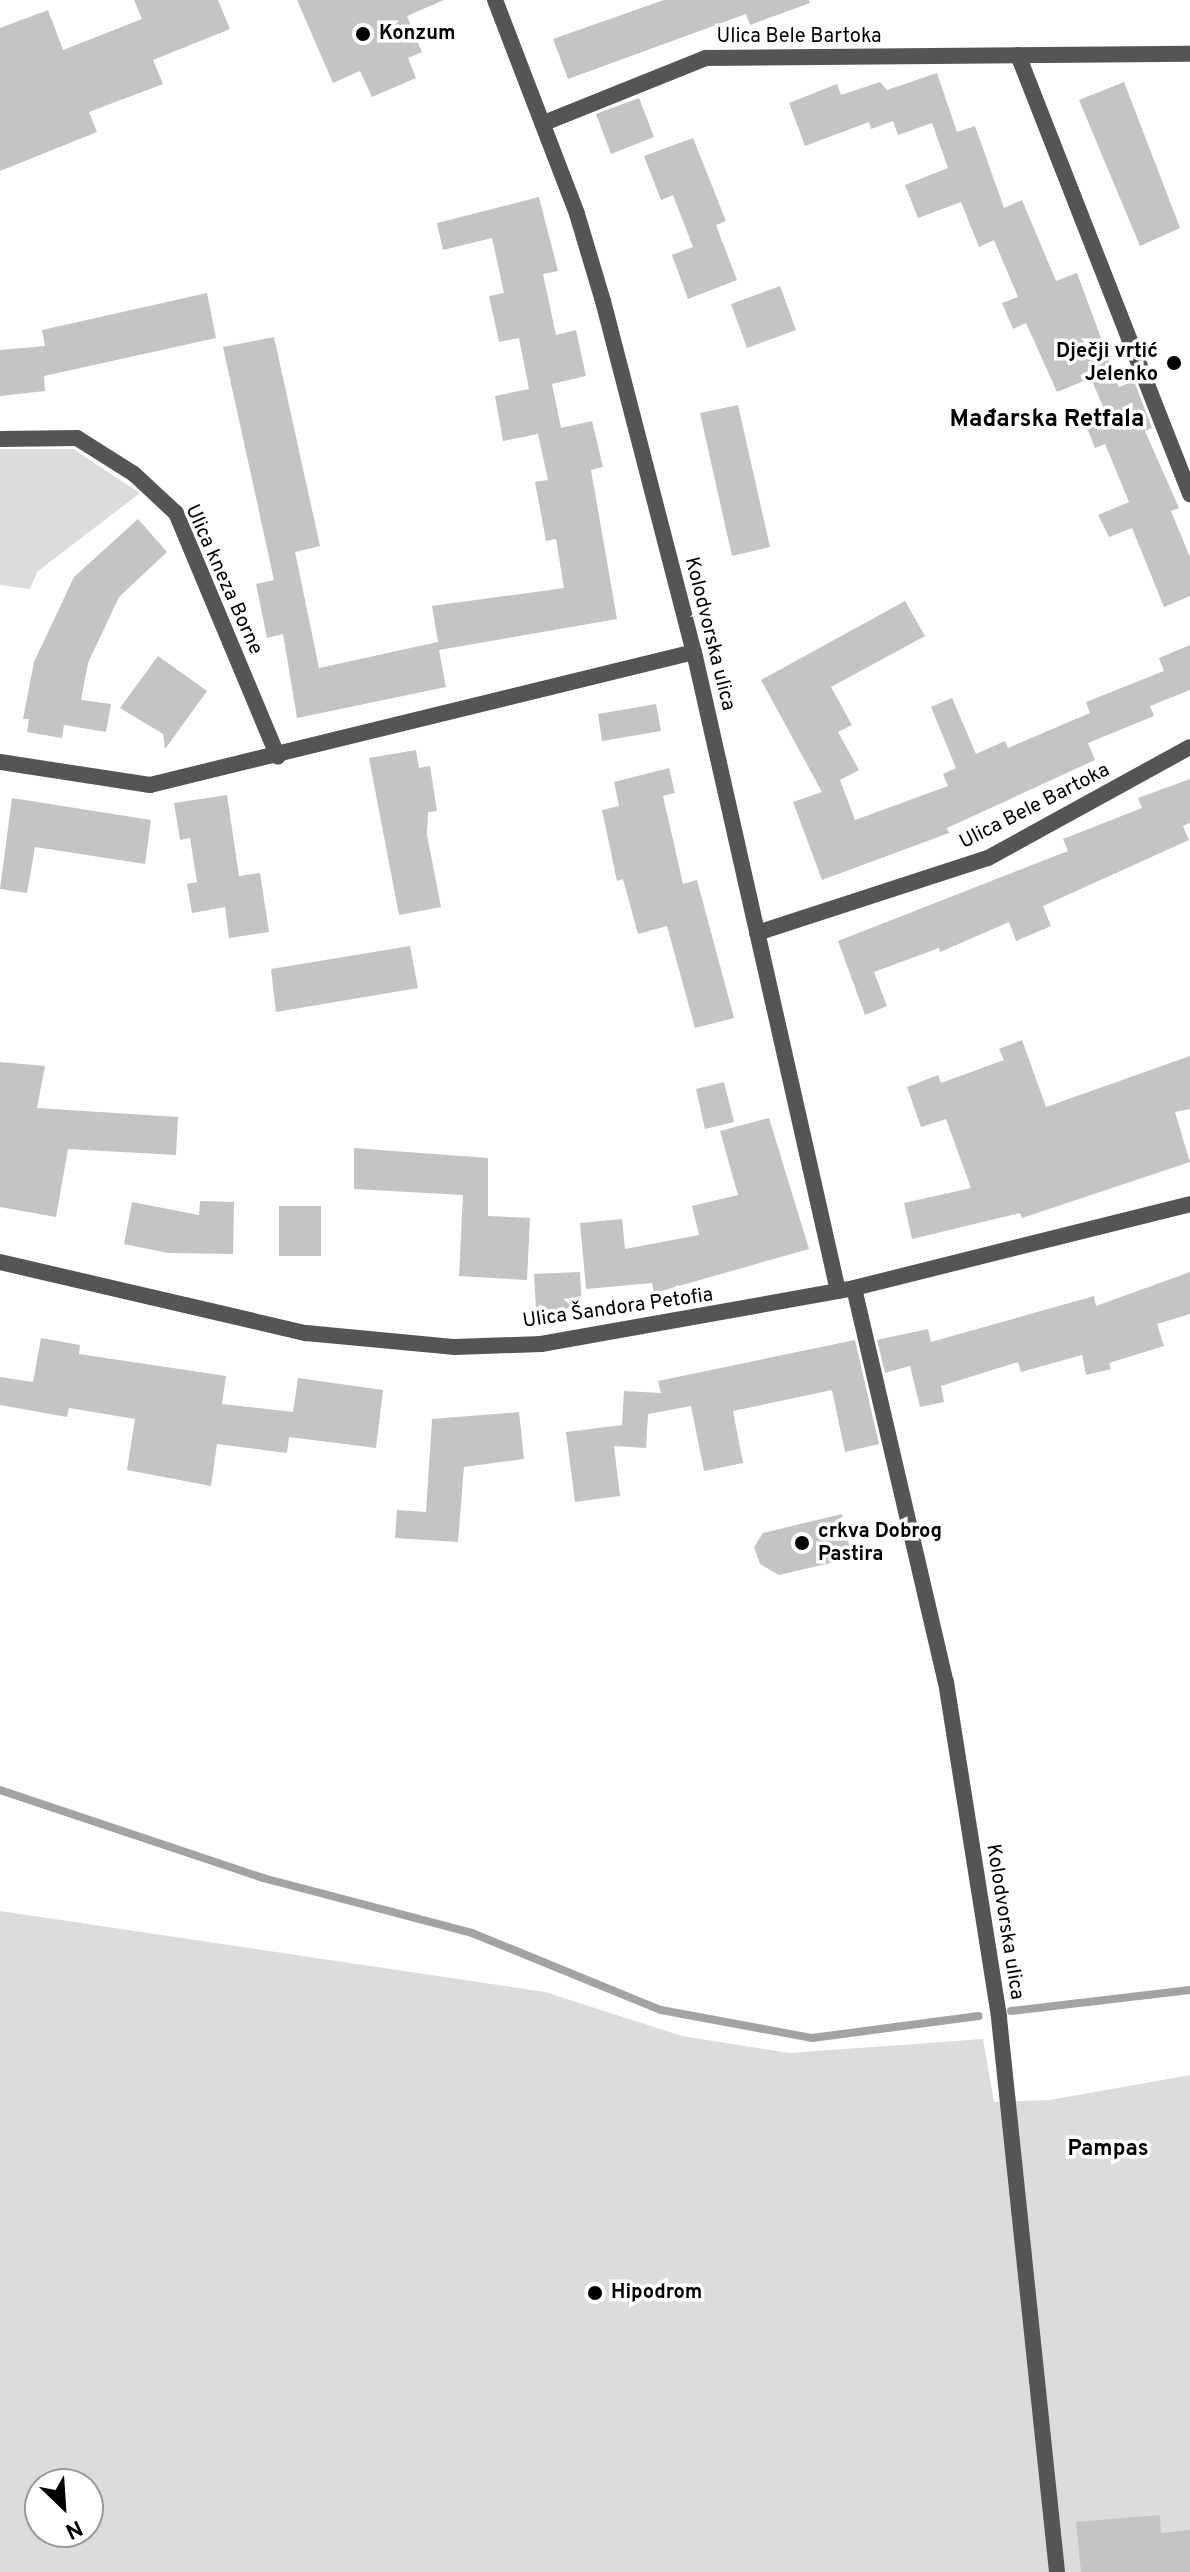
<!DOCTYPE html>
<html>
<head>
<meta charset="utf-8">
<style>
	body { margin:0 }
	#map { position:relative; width:1190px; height:2572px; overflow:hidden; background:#fff; font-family:Overpass,sans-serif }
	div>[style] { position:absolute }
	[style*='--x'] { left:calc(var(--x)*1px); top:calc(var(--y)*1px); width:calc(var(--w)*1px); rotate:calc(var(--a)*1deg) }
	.green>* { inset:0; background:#dcdcdc }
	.stream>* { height:8px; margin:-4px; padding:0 4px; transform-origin:4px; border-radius:4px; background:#a3a3a3 }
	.building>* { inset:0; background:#c4c4c4 }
	.minor>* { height:16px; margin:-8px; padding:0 8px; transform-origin:8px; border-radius:8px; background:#555 }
	.dots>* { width:22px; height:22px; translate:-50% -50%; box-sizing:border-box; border:4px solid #fff; border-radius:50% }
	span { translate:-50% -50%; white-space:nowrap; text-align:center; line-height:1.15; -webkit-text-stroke:7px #fff; paint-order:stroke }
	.poi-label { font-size:20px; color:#000; font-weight:700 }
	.left { translate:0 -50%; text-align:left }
	.right { translate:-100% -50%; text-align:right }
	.street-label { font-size:20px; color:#000 }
	.neighbourhood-label { font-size:22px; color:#000; font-weight:700 }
	.quarter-label { font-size:24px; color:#000; font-weight:700 }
	.north { position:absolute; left:24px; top:2468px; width:80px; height:80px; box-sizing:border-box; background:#fff; border:2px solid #999; border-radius:50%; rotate:155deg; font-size:22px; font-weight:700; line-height:32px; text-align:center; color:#000 }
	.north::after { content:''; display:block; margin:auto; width:28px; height:36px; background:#000; clip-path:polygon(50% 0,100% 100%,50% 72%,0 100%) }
</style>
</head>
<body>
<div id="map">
	<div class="green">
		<div style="clip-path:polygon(0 449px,73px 449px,140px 493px,37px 572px,30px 589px,0 585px)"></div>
		<div style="clip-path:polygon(evenodd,0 1911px,545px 1992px,682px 2036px,789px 2053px,983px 2039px,994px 2102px,1050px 2100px,1190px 2075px,1190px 2572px,0 2572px,0 1911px,40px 2484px,88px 2484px,88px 2532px,40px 2532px,40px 2484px)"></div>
	</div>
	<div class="stream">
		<div style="--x:0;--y:1790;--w:277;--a:18.5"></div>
		<div style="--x:263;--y:1878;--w:216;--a:14.7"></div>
		<div style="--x:472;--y:1933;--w:204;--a:22.2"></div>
		<div style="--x:661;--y:2010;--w:154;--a:10.5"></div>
		<div style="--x:812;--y:2038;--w:168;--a:-7.5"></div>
		<div style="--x:1011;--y:2011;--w:180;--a:-6.7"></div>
	</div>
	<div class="building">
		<div style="clip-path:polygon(134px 0,218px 0,230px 29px,153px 60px,163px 84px,89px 112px,97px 132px,0 171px,0 28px,48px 10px,63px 50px,142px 19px)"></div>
		<div style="clip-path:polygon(297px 0,444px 0,407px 16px,422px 52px,408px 58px,416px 78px,372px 97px,360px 71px,333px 83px)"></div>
		<div style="clip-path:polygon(664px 0,809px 0,810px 3px,750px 25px,746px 14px,568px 79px,553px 39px)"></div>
		<div style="clip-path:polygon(937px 73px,957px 132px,975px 126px,1004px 208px,1022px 200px,1056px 281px,1077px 273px,1119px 387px,1134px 381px,1152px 428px,1145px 431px,1179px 508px,1171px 511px,1190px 557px,1190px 596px,1164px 607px,1132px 528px,1109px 537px,1098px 515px,1129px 502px,1105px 444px,1095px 448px,1087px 428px,1108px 419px,1091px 378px,1057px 392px,1026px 323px,1013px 329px,1002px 303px,1018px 297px,994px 240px,979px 247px,961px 202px,918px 218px,905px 185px,948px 168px,932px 123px,898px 135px,893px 121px,871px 129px,869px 122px,805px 146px,789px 103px,837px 84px,841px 95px,880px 82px,887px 90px)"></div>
		<div style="clip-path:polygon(1124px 82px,1180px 228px,1140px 246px,1079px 100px)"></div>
		<div style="clip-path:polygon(639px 98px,654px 137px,611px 154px,596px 114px)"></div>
		<div style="clip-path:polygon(693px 138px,726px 221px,716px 225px,737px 280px,688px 299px,672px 255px,693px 247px,673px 195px,661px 200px,644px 156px)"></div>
		<div style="clip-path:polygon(539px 197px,558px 271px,543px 274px,556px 335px,576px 330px,586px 376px,552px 384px,561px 428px,592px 421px,603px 467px,591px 470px,617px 619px,439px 650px,446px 687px,297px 718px,283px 634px,267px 638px,256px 584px,274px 580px,223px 347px,274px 337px,320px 546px,295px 552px,319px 668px,438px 642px,432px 606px,564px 588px,556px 539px,546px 541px,535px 482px,548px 480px,538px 434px,503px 441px,495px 396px,529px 389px,519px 338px,499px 342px,489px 296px,504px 293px,492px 238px,443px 250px,437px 223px)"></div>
		<div style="clip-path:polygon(780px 286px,796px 330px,747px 348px,731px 304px)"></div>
		<div style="clip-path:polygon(207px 293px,216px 338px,44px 376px,45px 391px,0 396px,0 350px,45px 346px,42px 330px)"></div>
		<div style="clip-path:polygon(738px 405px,770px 547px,732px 556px,700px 413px)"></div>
		<div style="clip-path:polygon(138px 519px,167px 552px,119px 597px,88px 663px,81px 700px,111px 704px,106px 732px,64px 725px,62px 738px,27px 732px,29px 719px,23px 719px,34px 662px,74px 577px)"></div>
		<div style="clip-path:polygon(905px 601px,925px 636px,831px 687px,852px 725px,838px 732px,859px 770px,840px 780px,855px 820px,948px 786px,943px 774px,956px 768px,931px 707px,952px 698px,976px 754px,1005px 741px,1008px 748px,1090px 713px,1086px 702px,1164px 671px,1159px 658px,1190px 645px,1190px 690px,1150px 706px,1154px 716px,1088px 743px,1095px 760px,947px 828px,949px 833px,822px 880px,793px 802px,822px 792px,761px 680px)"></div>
		<div style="clip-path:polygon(158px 656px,207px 691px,165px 749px,163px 734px,120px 708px)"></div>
		<div style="clip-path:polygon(656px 704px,661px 731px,602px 741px,598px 714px)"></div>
		<div style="clip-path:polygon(416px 750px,419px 768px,430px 766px,437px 811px,428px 812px,427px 835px,441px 907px,399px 915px,369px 758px)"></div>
		<div style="clip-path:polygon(669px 768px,675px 793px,663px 796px,683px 884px,697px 880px,734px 1018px,695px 1028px,667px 926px,638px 934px,623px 879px,617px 881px,602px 810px,619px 806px,614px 782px)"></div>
		<div style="clip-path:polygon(1190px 779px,1190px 823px,1183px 826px,1189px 840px,1043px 906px,1051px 926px,1016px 941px,1009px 922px,940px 952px,939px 948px,874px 972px,887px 1006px,865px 1015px,838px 941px,1068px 851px,1063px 839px,1142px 808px,1138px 798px)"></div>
		<div style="clip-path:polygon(227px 795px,239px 876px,260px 873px,269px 932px,229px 938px,225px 907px,192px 913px,187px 884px,197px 882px,190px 838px,180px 840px,174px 803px)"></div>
		<div style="clip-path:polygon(12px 798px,151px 820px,145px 864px,35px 847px,27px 893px,0 889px)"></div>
		<div style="clip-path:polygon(410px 946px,418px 988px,276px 1012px,271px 969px)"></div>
		<div style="clip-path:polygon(1022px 1040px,1046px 1107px,1190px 1056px,1190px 1109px,1175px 1112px,1190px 1162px,1022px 1218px,1020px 1213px,912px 1239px,904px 1203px,971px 1188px,946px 1119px,921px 1127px,907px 1087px,938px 1075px,941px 1083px,1004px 1060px,999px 1049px)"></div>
		<div style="clip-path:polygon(0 1062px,45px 1066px,37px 1108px,178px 1117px,176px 1155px,68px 1149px,56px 1217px,0 1207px)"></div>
		<div style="clip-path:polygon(724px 1082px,734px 1122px,705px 1129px,696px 1089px)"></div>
		<div style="clip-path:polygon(769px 1118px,809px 1249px,654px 1293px,652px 1283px,586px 1289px,580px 1223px,622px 1219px,625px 1249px,699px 1235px,692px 1206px,738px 1195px,720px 1131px)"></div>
		<div style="clip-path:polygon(354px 1148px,488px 1158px,488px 1216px,530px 1218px,527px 1280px,459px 1276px,463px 1195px,354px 1189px)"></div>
		<div style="clip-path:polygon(200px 1201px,234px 1202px,233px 1254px,168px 1253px,124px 1244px,132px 1202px,199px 1215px)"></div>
		<div style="clip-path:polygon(279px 1206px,321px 1206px,321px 1256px,279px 1256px)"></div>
		<div style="clip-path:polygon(580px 1272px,582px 1308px,536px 1310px,534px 1274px)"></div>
		<div style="clip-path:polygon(1190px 1272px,1190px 1314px,1157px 1324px,1164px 1346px,1109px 1363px,1111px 1369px,1086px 1375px,1082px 1355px,1021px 1372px,1018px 1362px,941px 1386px,944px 1402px,920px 1407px,910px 1366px,885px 1373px,877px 1340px,928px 1329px,931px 1342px,1094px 1296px,1096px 1306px)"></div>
		<div style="clip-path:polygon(41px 1338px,80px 1345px,79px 1354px,226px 1376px,222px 1404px,293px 1412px,298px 1378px,383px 1390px,376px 1448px,289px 1437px,287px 1453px,217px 1444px,211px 1486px,127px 1470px,135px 1419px,69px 1408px,67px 1417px,0 1405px,0 1377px,33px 1382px)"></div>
		<div style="clip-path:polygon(855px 1340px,879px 1444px,845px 1452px,832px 1390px,733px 1411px,743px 1463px,704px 1471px,691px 1406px,648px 1414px,646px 1448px,614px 1446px,620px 1496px,575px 1502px,566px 1432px,622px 1425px,624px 1391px,661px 1393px,658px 1381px)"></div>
		<div style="clip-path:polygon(519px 1412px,524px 1459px,464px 1467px,458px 1542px,395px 1538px,397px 1510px,426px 1512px,432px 1419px)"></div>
		<div style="clip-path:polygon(842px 1514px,852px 1558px,779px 1575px,760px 1564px,754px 1547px,763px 1533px)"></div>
		<div style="clip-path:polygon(1160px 2515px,1161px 2533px,1190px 2530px,1190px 2572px,1081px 2572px,1076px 2522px)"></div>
	</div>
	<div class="minor">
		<div style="--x:495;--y:0;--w:229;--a:69"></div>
		<div style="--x:577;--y:214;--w:91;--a:73.4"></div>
		<div style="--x:603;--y:301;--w:363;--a:75.5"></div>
		<div style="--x:694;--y:652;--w:655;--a:77.3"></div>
		<div style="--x:1018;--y:55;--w:472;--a:68.6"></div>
		<div style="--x:544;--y:123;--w:175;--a:-21.9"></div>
		<div style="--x:706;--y:58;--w:484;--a:-0.5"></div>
		<div style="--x:0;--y:439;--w:77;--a:-0.7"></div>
		<div style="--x:77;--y:438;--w:67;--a:32.3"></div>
		<div style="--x:134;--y:474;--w:57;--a:42.9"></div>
		<div style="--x:176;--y:513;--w:264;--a:67.3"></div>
		<div style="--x:0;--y:762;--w:152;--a:8.7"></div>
		<div style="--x:150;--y:785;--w:560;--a:-13.74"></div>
		<div style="--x:757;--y:933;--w:243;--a:-18"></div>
		<div style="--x:988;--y:858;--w:230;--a:-28.8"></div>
		<div style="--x:0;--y:1262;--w:314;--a:13.1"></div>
		<div style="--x:306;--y:1333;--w:150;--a:5.4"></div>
		<div style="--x:455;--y:1347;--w:86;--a:-2"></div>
		<div style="--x:541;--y:1344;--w:318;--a:-10.1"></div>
		<div style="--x:854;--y:1288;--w:346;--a:-14"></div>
		<div style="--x:854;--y:1288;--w:405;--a:76.9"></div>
		<div style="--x:946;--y:1682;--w:340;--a:81"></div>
		<div style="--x:999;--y:2018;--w:557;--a:84.02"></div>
	</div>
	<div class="dots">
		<div style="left:363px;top:34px;background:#000"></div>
		<div style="left:1174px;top:363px;background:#000"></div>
		<div style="left:802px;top:1543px;background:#000"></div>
		<div style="left:595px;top:2293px;background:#000"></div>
	</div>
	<div class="poi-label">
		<span class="left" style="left:379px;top:34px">Konzum</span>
		<span class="right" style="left:1158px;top:364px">Dječji vrtić<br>Jelenko</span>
		<span class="left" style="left:818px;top:1544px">crkva Dobrog<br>Pastira</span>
		<span class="left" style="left:611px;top:2293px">Hipodrom</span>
	</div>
	<div class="street-label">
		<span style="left:799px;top:37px">Ulica Bele Bartoka</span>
		<span style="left:223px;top:580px;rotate:66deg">Ulica kneza Borne</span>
		<span style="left:709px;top:634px;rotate:76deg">Kolodvorska ulica</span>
		<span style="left:1035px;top:807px;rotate:-27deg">Ulica Bele Bartoka</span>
		<span style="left:618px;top:1309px;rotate:-8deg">Ulica Šandora Petofia</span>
		<span style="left:1004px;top:1922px;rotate:81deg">Kolodvorska ulica</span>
	</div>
	<div class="neighbourhood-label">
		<span style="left:1108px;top:2150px">Pampas</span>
	</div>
	<div class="quarter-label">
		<span style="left:1047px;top:421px">Mađarska Retfala</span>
	</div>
	<div class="north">N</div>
</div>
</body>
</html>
